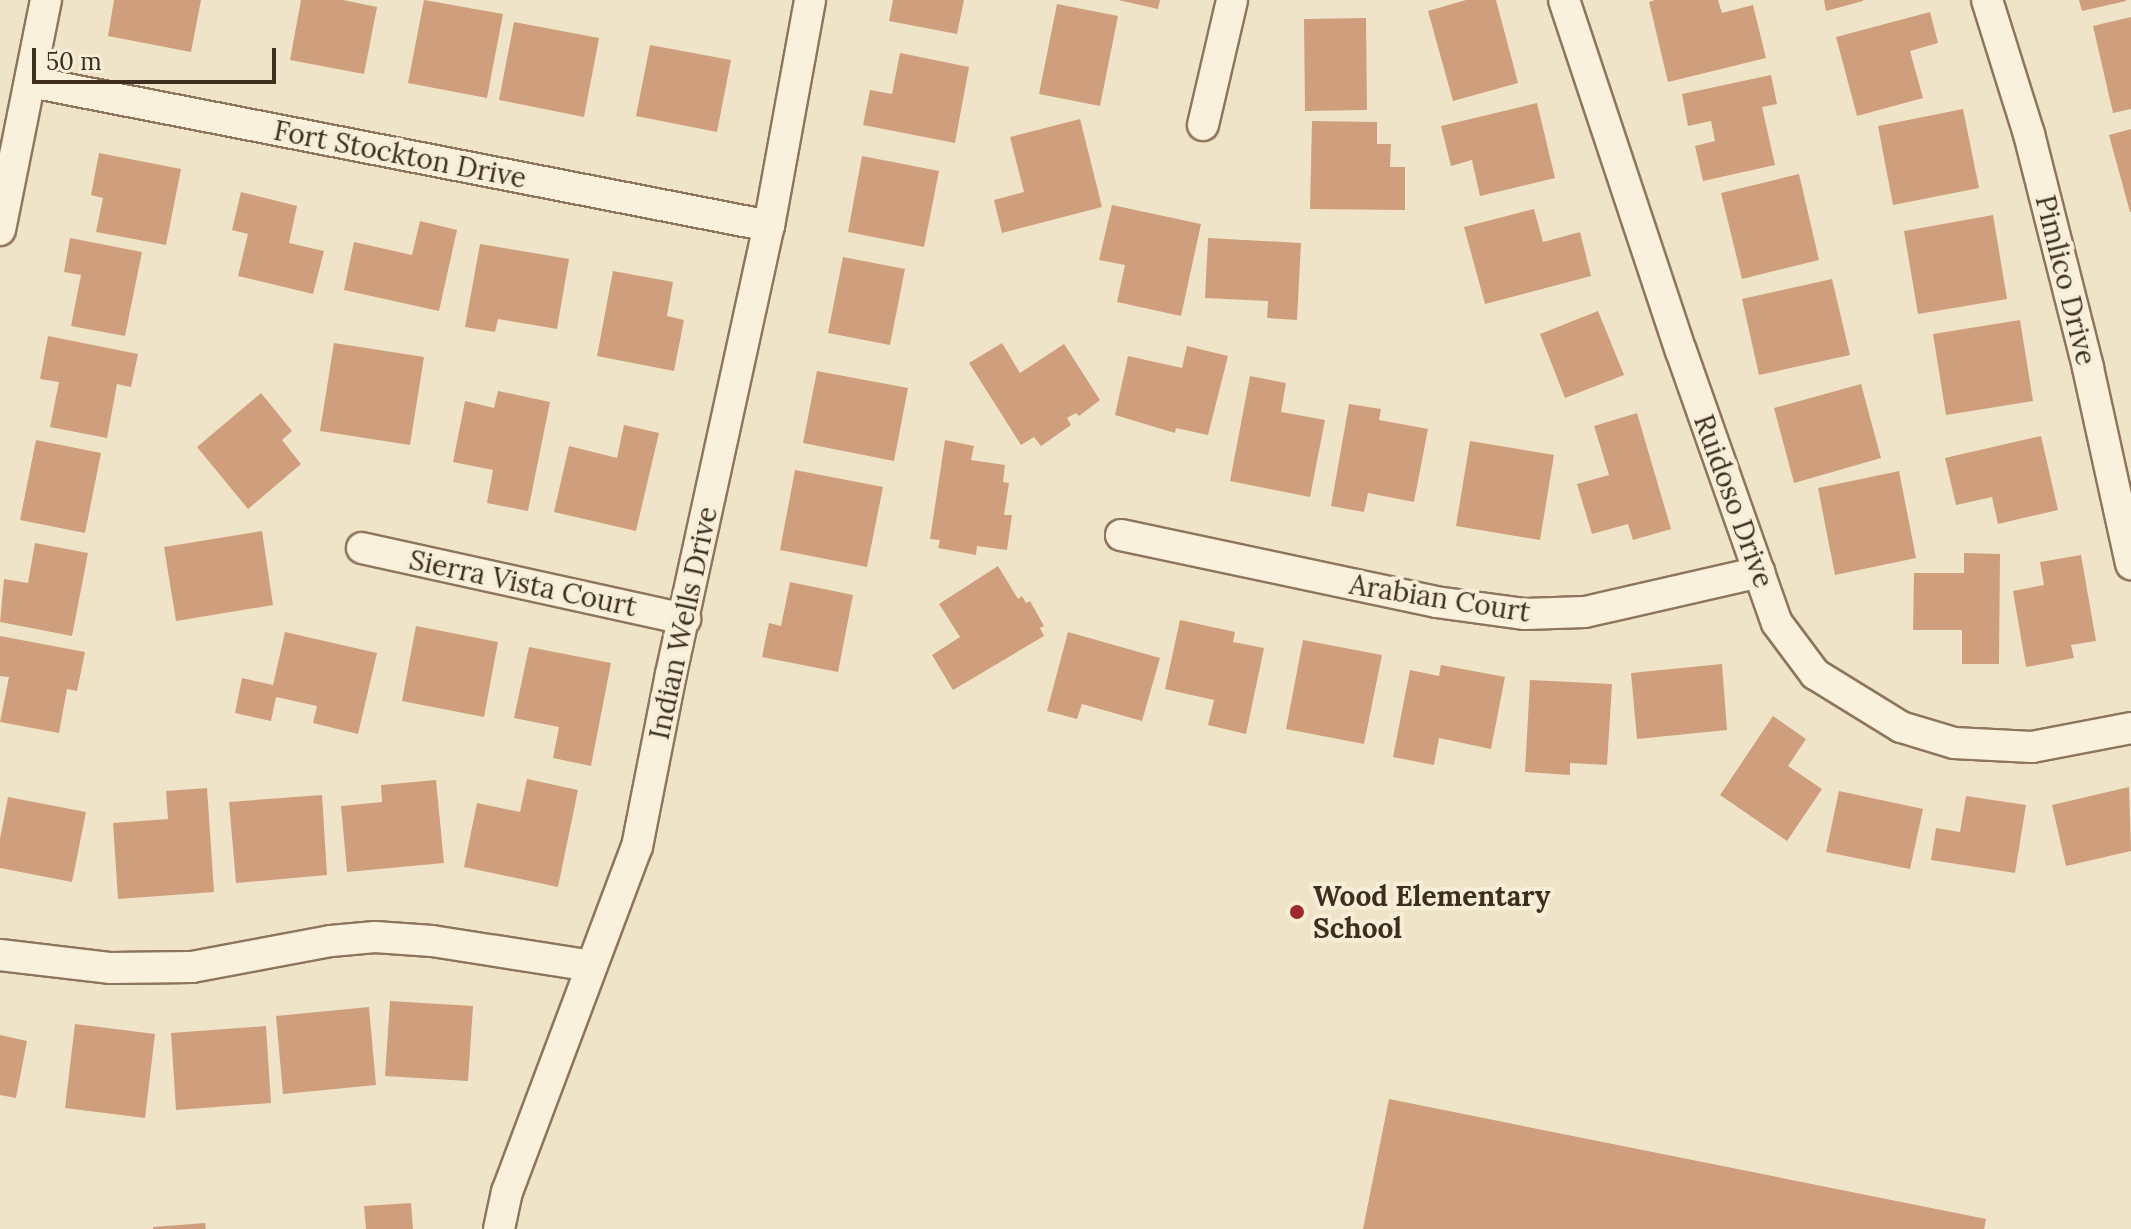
<!DOCTYPE html>
<html>
<head>
<meta charset="utf-8">
<style>
	body { margin:0 }
	#map { position:relative; width:2131px; height:1229px; overflow:hidden; background:#f0e4c8; font-family:Lora,serif }
	div>[style] { position:absolute }
	[style*='--x'] { left:calc(var(--x)*1px); top:calc(var(--y)*1px); width:calc(var(--w)*1px); rotate:calc(var(--a)*1deg) }
	.building>* { inset:0; background:#cf9f7d }
	.roads { filter:drop-shadow(2px 0 #8d765c) drop-shadow(-2px 0 #8d765c) drop-shadow(0 2px #8d765c) drop-shadow(0 -2px #8d765c) }
	.minor>* { height:30px; margin:-15px; padding:0 15px; transform-origin:15px; border-radius:15px; background:#faf1dc }
	.dots>* { width:22px; height:22px; translate:-50% -50%; box-sizing:border-box; border:4px solid #f7eed8; border-radius:50% }
	span { translate:-50% -50%; white-space:nowrap; text-align:center; line-height:1.15; -webkit-text-stroke:8px #f7eed8; paint-order:stroke }
	.street-label { font-size:28px; color:#3d2e20 }
	.poi-label { font-size:28px; color:#3d2e20; font-weight:700 }
	.left { translate:0 -50%; text-align:left }
	.scale { position:absolute; left:32px; top:48px; width:244px; height:36px; box-sizing:border-box; border:4px solid #3d2e20; border-top:0; padding-left:10px; font-size:24px; line-height:28px; white-space:nowrap; color:#3d2e20; -webkit-text-stroke:6px #f7eed8; paint-order:stroke }
</style>
</head>
<body>
<div id="map">
	<div class="building">
		<div style="clip-path:polygon(114px 0,201px 0,191px 52px,108px 36px)"></div>
		<div style="clip-path:polygon(301px 0,343px 0,377px 7px,364px 74px,290px 60px)"></div>
		<div style="clip-path:polygon(424px 0,503px 14px,487px 98px,408px 83px)"></div>
		<div style="clip-path:polygon(893px 0,964px 0,957px 34px,889px 21px)"></div>
		<div style="clip-path:polygon(1118px 0,1160px 0,1158px 9px)"></div>
		<div style="clip-path:polygon(1466px 0,1496px 0,1518px 83px,1453px 101px,1428px 11px)"></div>
		<div style="clip-path:polygon(1655px 0,1718px 0,1722px 13px,1753px 5px,1766px 58px,1668px 82px,1649px 2px)"></div>
		<div style="clip-path:polygon(1824px 0,1863px 0,1863px 1px,1826px 11px)"></div>
		<div style="clip-path:polygon(2079px 0,2126px 0,2126px 1px,2082px 11px)"></div>
		<div style="clip-path:polygon(1057px 4px,1118px 16px,1100px 106px,1039px 94px)"></div>
		<div style="clip-path:polygon(1930px 12px,1938px 43px,1910px 51px,1923px 98px,1857px 116px,1836px 37px)"></div>
		<div style="clip-path:polygon(2131px 17px,2131px 109px,2113px 113px,2093px 26px)"></div>
		<div style="clip-path:polygon(1366px 18px,1367px 110px,1305px 111px,1304px 19px)"></div>
		<div style="clip-path:polygon(514px 22px,599px 38px,584px 117px,499px 100px)"></div>
		<div style="clip-path:polygon(650px 45px,731px 60px,717px 132px,636px 116px)"></div>
		<div style="clip-path:polygon(900px 53px,969px 67px,955px 143px,863px 125px,870px 90px,892px 94px)"></div>
		<div style="clip-path:polygon(1771px 75px,1777px 104px,1762px 107px,1775px 165px,1703px 181px,1695px 146px,1715px 141px,1711px 121px,1688px 126px,1682px 94px)"></div>
		<div style="clip-path:polygon(1537px 103px,1555px 178px,1480px 196px,1472px 160px,1451px 166px,1441px 126px)"></div>
		<div style="clip-path:polygon(1963px 109px,1979px 188px,1893px 205px,1878px 126px)"></div>
		<div style="clip-path:polygon(1080px 119px,1102px 207px,1002px 233px,994px 200px,1024px 192px,1010px 137px)"></div>
		<div style="clip-path:polygon(1312px 121px,1377px 122px,1377px 144px,1391px 144px,1390px 167px,1405px 167px,1405px 210px,1310px 209px)"></div>
		<div style="clip-path:polygon(2131px 129px,2131px 212px,2130px 212px,2109px 135px)"></div>
		<div style="clip-path:polygon(99px 153px,181px 169px,166px 245px,96px 232px,103px 198px,91px 195px)"></div>
		<div style="clip-path:polygon(862px 156px,939px 171px,924px 247px,848px 232px)"></div>
		<div style="clip-path:polygon(1799px 174px,1819px 260px,1742px 279px,1721px 193px)"></div>
		<div style="clip-path:polygon(241px 192px,297px 206px,289px 243px,324px 251px,313px 294px,238px 276px,248px 234px,232px 230px)"></div>
		<div style="clip-path:polygon(1112px 205px,1201px 224px,1181px 316px,1117px 302px,1125px 265px,1099px 260px)"></div>
		<div style="clip-path:polygon(1534px 209px,1543px 242px,1580px 232px,1591px 276px,1485px 304px,1464px 227px)"></div>
		<div style="clip-path:polygon(1993px 215px,2007px 299px,1918px 314px,1904px 231px)"></div>
		<div style="clip-path:polygon(420px 221px,457px 230px,439px 311px,344px 290px,354px 242px,412px 255px)"></div>
		<div style="clip-path:polygon(70px 238px,142px 252px,125px 336px,71px 326px,81px 275px,64px 272px)"></div>
		<div style="clip-path:polygon(1208px 238px,1301px 243px,1297px 320px,1267px 318px,1268px 301px,1205px 298px)"></div>
		<div style="clip-path:polygon(480px 244px,569px 259px,557px 329px,498px 319px,495px 332px,465px 327px)"></div>
		<div style="clip-path:polygon(843px 257px,905px 269px,890px 345px,828px 333px)"></div>
		<div style="clip-path:polygon(613px 271px,673px 282px,667px 316px,684px 320px,674px 371px,597px 356px)"></div>
		<div style="clip-path:polygon(1832px 279px,1850px 355px,1759px 375px,1742px 299px)"></div>
		<div style="clip-path:polygon(1598px 311px,1624px 375px,1565px 398px,1540px 334px)"></div>
		<div style="clip-path:polygon(2020px 320px,2033px 401px,1946px 415px,1933px 334px)"></div>
		<div style="clip-path:polygon(48px 336px,138px 354px,131px 387px,117px 384px,107px 438px,50px 427px,59px 382px,40px 379px)"></div>
		<div style="clip-path:polygon(334px 343px,424px 357px,410px 445px,320px 431px)"></div>
		<div style="clip-path:polygon(1002px 343px,1020px 373px,1064px 344px,1100px 400px,1079px 416px,1076px 413px,1067px 418px,1071px 425px,1041px 446px,1034px 437px,1021px 445px,969px 363px)"></div>
		<div style="clip-path:polygon(1187px 346px,1228px 356px,1208px 435px,1176px 428px,1175px 433px,1115px 415px,1128px 356px,1182px 368px)"></div>
		<div style="clip-path:polygon(817px 371px,908px 388px,894px 461px,803px 443px)"></div>
		<div style="clip-path:polygon(1250px 376px,1286px 383px,1281px 412px,1325px 420px,1310px 497px,1230px 481px)"></div>
		<div style="clip-path:polygon(1861px 384px,1881px 458px,1794px 483px,1774px 408px)"></div>
		<div style="clip-path:polygon(498px 391px,550px 402px,528px 511px,487px 503px,493px 470px,453px 462px,465px 401px,494px 408px)"></div>
		<div style="clip-path:polygon(261px 393px,292px 431px,282px 440px,301px 464px,248px 509px,197px 447px)"></div>
		<div style="clip-path:polygon(1349px 404px,1381px 409px,1379px 420px,1428px 429px,1414px 502px,1368px 493px,1364px 512px,1331px 506px)"></div>
		<div style="clip-path:polygon(1637px 413px,1671px 529px,1633px 540px,1628px 524px,1592px 534px,1577px 484px,1609px 475px,1594px 426px)"></div>
		<div style="clip-path:polygon(624px 425px,659px 433px,636px 531px,554px 512px,569px 446px,617px 458px)"></div>
		<div style="clip-path:polygon(2041px 436px,2058px 510px,1998px 524px,1992px 497px,1956px 505px,1945px 458px)"></div>
		<div style="clip-path:polygon(36px 440px,101px 453px,85px 533px,20px 520px)"></div>
		<div style="clip-path:polygon(945px 440px,974px 446px,971px 460px,1005px 465px,1003px 482px,1009px 483px,1004px 515px,1012px 515px,1007px 550px,977px 546px,976px 555px,938px 548px,940px 540px,930px 539px)"></div>
		<div style="clip-path:polygon(1470px 441px,1554px 455px,1540px 540px,1456px 526px)"></div>
		<div style="clip-path:polygon(795px 470px,883px 487px,867px 567px,780px 550px)"></div>
		<div style="clip-path:polygon(1899px 471px,1916px 558px,1835px 575px,1818px 488px)"></div>
		<div style="clip-path:polygon(262px 531px,273px 605px,176px 621px,164px 547px)"></div>
		<div style="clip-path:polygon(35px 543px,88px 553px,72px 636px,0 622px,4px 579px,28px 583px)"></div>
		<div style="clip-path:polygon(1964px 553px,2000px 554px,1999px 664px,1962px 664px,1962px 630px,1913px 630px,1914px 573px,1964px 573px)"></div>
		<div style="clip-path:polygon(2081px 555px,2096px 641px,2071px 645px,2074px 658px,2026px 667px,2013px 591px,2044px 585px,2040px 562px)"></div>
		<div style="clip-path:polygon(998px 566px,1018px 599px,1022px 596px,1026px 603px,1030px 601px,1044px 626px,1040px 628px,1044px 636px,953px 690px,932px 655px,960px 637px,939px 604px)"></div>
		<div style="clip-path:polygon(790px 582px,853px 595px,838px 672px,762px 657px,769px 623px,781px 626px)"></div>
		<div style="clip-path:polygon(1180px 620px,1235px 632px,1233px 642px,1264px 648px,1246px 734px,1208px 725px,1214px 700px,1165px 689px)"></div>
		<div style="clip-path:polygon(416px 626px,498px 642px,484px 717px,402px 701px)"></div>
		<div style="clip-path:polygon(285px 632px,377px 653px,358px 734px,313px 723px,317px 706px,276px 697px,271px 721px,235px 713px,242px 678px,273px 685px)"></div>
		<div style="clip-path:polygon(1068px 632px,1160px 658px,1142px 721px,1082px 704px,1077px 719px,1047px 711px)"></div>
		<div style="clip-path:polygon(0 636px,85px 652px,77px 691px,67px 689px,59px 733px,0 722px,9px 677px,0 676px)"></div>
		<div style="clip-path:polygon(1303px 640px,1382px 655px,1364px 744px,1286px 729px)"></div>
		<div style="clip-path:polygon(529px 647px,611px 663px,591px 766px,553px 758px,559px 727px,514px 718px)"></div>
		<div style="clip-path:polygon(1722px 664px,1727px 730px,1637px 739px,1631px 673px)"></div>
		<div style="clip-path:polygon(1441px 665px,1505px 677px,1491px 749px,1439px 738px,1434px 765px,1393px 757px,1410px 670px,1439px 676px)"></div>
		<div style="clip-path:polygon(1530px 680px,1612px 684px,1607px 765px,1570px 763px,1570px 775px,1525px 772px)"></div>
		<div style="clip-path:polygon(1773px 716px,1806px 739px,1788px 766px,1822px 789px,1787px 841px,1720px 795px)"></div>
		<div style="clip-path:polygon(527px 779px,578px 790px,558px 887px,464px 867px,477px 803px,520px 812px)"></div>
		<div style="clip-path:polygon(436px 780px,444px 863px,347px 872px,341px 806px,382px 802px,381px 785px)"></div>
		<div style="clip-path:polygon(2129px 787px,2131px 851px,2066px 866px,2052px 805px)"></div>
		<div style="clip-path:polygon(207px 788px,214px 892px,118px 899px,113px 823px,168px 819px,166px 791px)"></div>
		<div style="clip-path:polygon(1839px 791px,1923px 809px,1910px 869px,1826px 852px)"></div>
		<div style="clip-path:polygon(322px 795px,327px 875px,236px 883px,229px 802px)"></div>
		<div style="clip-path:polygon(1966px 796px,2026px 805px,2015px 873px,1931px 860px,1936px 828px,1960px 832px)"></div>
		<div style="clip-path:polygon(8px 797px,86px 812px,72px 882px,0 868px,0 839px)"></div>
		<div style="clip-path:polygon(390px 1001px,473px 1006px,468px 1081px,385px 1076px)"></div>
		<div style="clip-path:polygon(369px 1007px,376px 1085px,283px 1094px,276px 1016px)"></div>
		<div style="clip-path:polygon(75px 1024px,155px 1034px,145px 1118px,65px 1108px)"></div>
		<div style="clip-path:polygon(266px 1026px,271px 1103px,176px 1110px,171px 1033px)"></div>
		<div style="clip-path:polygon(0 1035px,27px 1041px,16px 1098px,0 1095px)"></div>
		<div style="clip-path:polygon(1389px 1099px,1986px 1219px,1984px 1229px,1363px 1229px)"></div>
		<div style="clip-path:polygon(411px 1203px,413px 1229px,366px 1229px,364px 1206px)"></div>
		<div style="clip-path:polygon(205px 1223px,206px 1229px,153px 1229px,153px 1227px)"></div>
	</div>
	<div class="roads">
		<div class="minor">
			<div style="--x:1564;--y:0;--w:370;--a:71.6"></div>
			<div style="--x:1681;--y:351;--w:288;--a:70.6"></div>
			<div style="--x:1777;--y:623;--w:64;--a:53.3"></div>
			<div style="--x:1815;--y:674;--w:101;--a:31.6"></div>
			<div style="--x:1901;--y:727;--w:55;--a:16.8"></div>
			<div style="--x:1954;--y:743;--w:78;--a:2.9"></div>
			<div style="--x:2032;--y:747;--w:101;--a:-10.9"></div>
			<div style="--x:1987;--y:0;--w:140;--a:72.6"></div>
			<div style="--x:2029;--y:134;--w:241;--a:75.8"></div>
			<div style="--x:2088;--y:368;--w:201;--a:77.6"></div>
			<div style="--x:31;--y:82;--w:752;--a:11.04"></div>
			<div style="--x:1203;--y:125;--w:128;--a:-76.9"></div>
			<div style="--x:0;--y:230;--w:235;--a:-78.7"></div>
			<div style="--x:1121;--y:535;--w:322;--a:12"></div>
			<div style="--x:1436;--y:602;--w:90;--a:7.7"></div>
			<div style="--x:1525;--y:614;--w:60;--a:-1.9"></div>
			<div style="--x:1585;--y:612;--w:179;--a:-12.9"></div>
			<div style="--x:362;--y:548;--w:331;--a:12.4"></div>
			<div style="--x:0;--y:955;--w:112;--a:6.7"></div>
			<div style="--x:111;--y:968;--w:81;--a:-0.7"></div>
			<div style="--x:192;--y:967;--w:141;--a:-10.6"></div>
			<div style="--x:331;--y:941;--w:44;--a:-5.2"></div>
			<div style="--x:375;--y:937;--w:57;--a:4"></div>
			<div style="--x:432;--y:941;--w:161;--a:8.9"></div>
			<div style="--x:499;--y:1229;--w:38;--a:-78"></div>
			<div style="--x:507;--y:1192;--w:369;--a:-69.4"></div>
			<div style="--x:637;--y:847;--w:176;--a:-78.9"></div>
			<div style="--x:671;--y:674;--w:459;--a:-77.7"></div>
			<div style="--x:769;--y:226;--w:230;--a:-79.7"></div>
		</div>
	</div>
	<div class="dots">
		<div style="left:1297px;top:912px;background:#9e2a2b"></div>
	</div>
	<div class="street-label">
		<span style="left:400px;top:154px;rotate:11deg">Fort Stockton Drive</span>
		<span style="left:2066px;top:280px;rotate:76deg">Pimlico Drive</span>
		<span style="left:1734px;top:501px;rotate:70deg">Ruidoso Drive</span>
		<span style="left:523px;top:583px;rotate:12deg">Sierra Vista Court</span>
		<span style="left:1440px;top:598px;rotate:9deg">Arabian Court</span>
		<span style="left:683px;top:623px;rotate:-78deg">Indian Wells Drive</span>
	</div>
	<div class="poi-label">
		<span class="left" style="left:1313px;top:912px">Wood Elementary<br>School</span>
	</div>
	<div class="scale">50 m</div>
</div>
</body>
</html>
